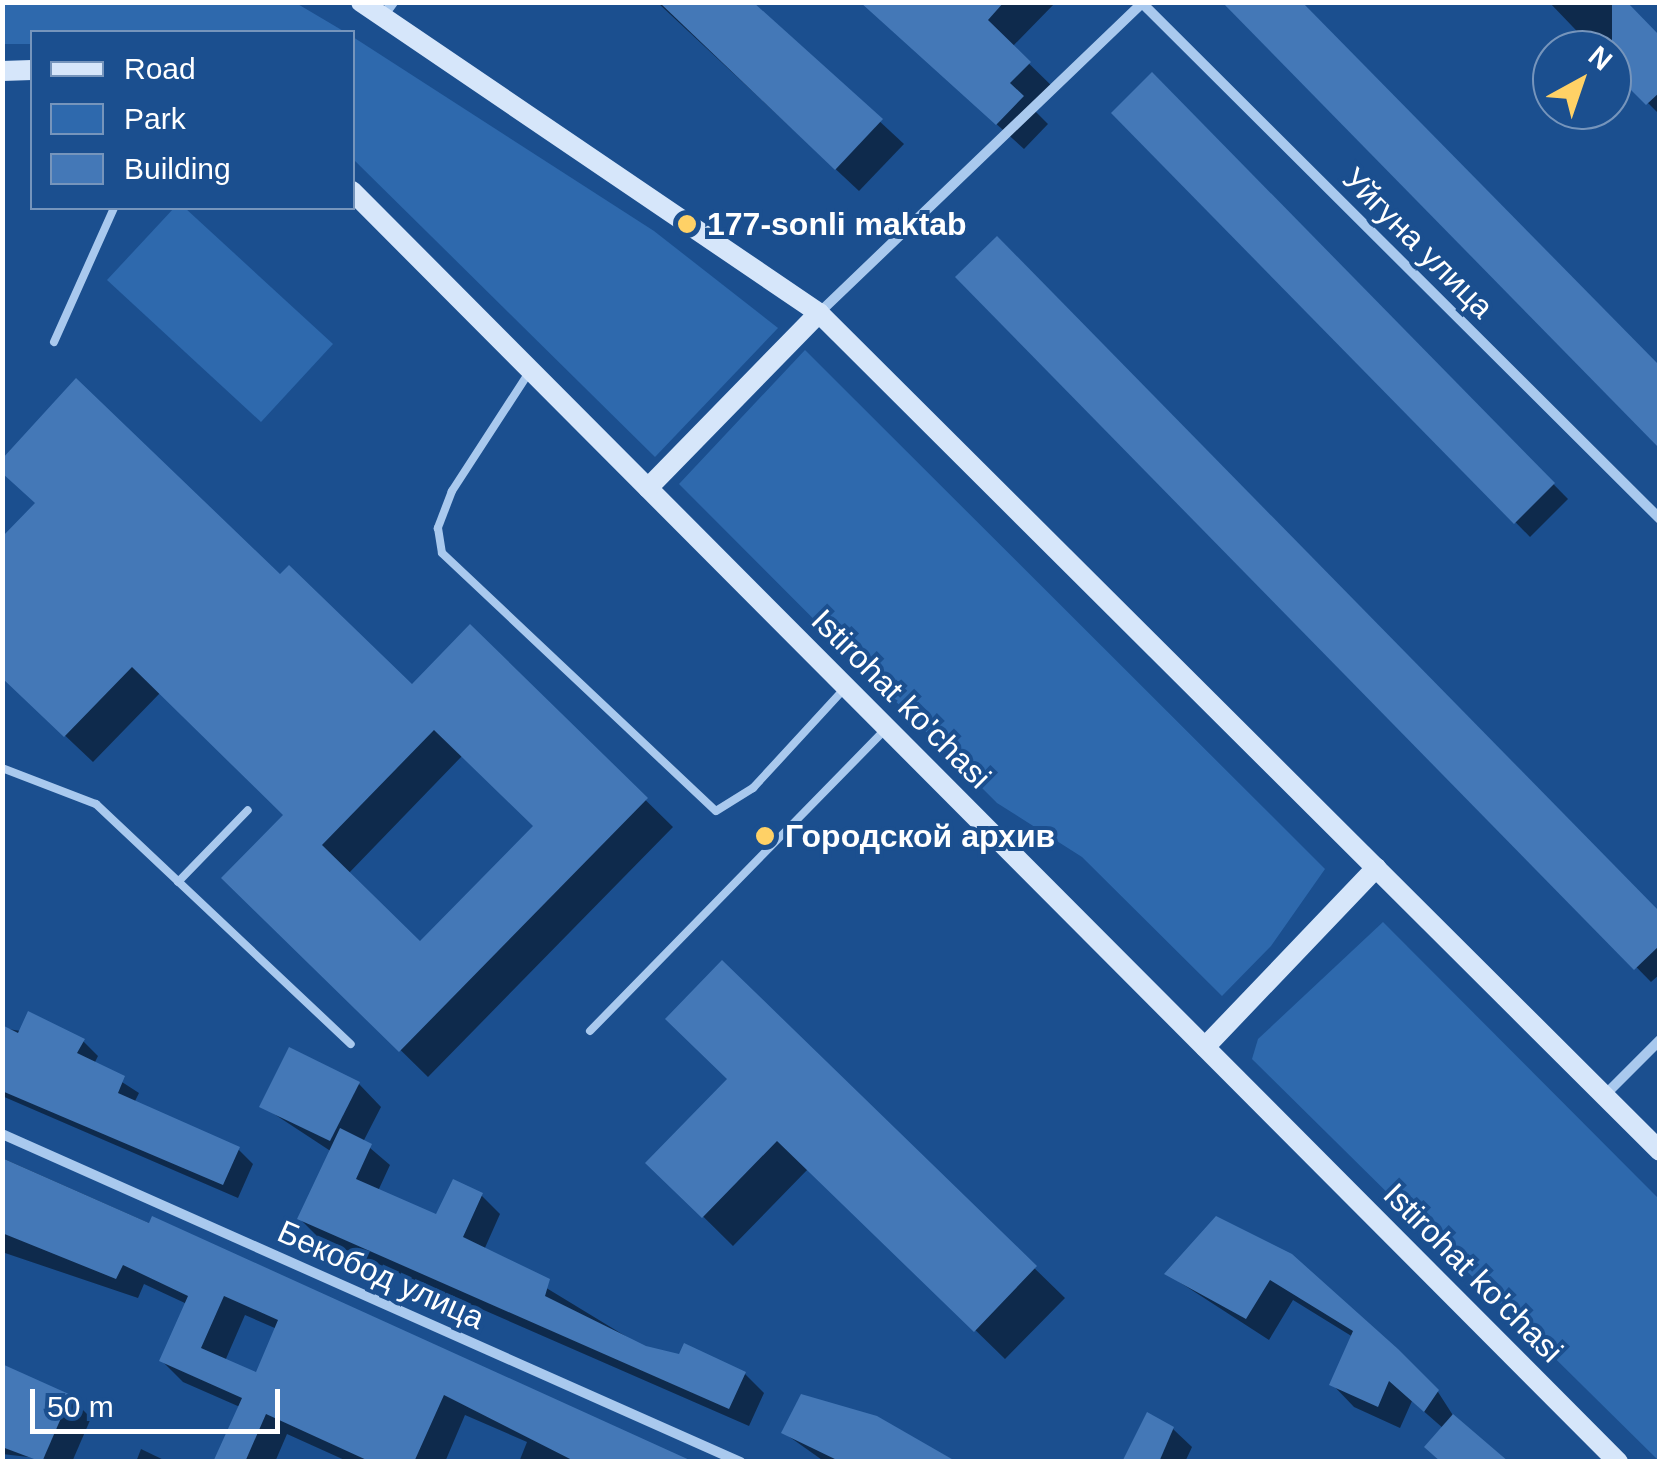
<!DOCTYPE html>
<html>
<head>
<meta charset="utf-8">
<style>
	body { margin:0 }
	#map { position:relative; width:1662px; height:1464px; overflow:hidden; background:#1b4f8f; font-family:Helvetica,sans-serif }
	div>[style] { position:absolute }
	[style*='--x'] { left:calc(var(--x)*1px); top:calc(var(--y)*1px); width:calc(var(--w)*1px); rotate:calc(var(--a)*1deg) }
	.green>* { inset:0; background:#2e69ad }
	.shadow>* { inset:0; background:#0007 }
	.building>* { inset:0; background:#4478b7 }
	.lane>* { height:8px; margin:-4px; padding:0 4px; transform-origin:4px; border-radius:4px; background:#a9c9ee }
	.street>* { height:10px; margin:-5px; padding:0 5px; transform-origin:5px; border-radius:5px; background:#a9c9ee }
	.secondary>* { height:20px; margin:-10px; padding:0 10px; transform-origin:10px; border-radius:10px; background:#d6e6fa }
	.dots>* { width:28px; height:28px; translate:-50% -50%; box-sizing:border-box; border:5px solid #1b4f8f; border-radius:50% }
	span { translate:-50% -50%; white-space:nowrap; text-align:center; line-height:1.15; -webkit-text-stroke:8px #1b4f8f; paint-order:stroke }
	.poi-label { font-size:32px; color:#fff; font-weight:700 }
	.left { translate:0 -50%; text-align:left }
	.street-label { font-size:32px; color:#fff }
	.frame { position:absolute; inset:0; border:5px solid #fff; pointer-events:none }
	.legend { position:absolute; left:30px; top:30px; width:325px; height:180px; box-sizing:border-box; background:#1b4f8f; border:2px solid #7695bc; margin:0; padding:12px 18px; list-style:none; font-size:30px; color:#fff }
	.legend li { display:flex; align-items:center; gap:20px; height:50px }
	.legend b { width:50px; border:2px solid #7695bc }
	.north { position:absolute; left:1532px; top:30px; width:100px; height:100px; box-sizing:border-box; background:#1b4f8f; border:2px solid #7695bc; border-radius:50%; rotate:40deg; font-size:28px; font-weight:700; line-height:40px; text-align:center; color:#fff }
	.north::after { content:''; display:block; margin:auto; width:35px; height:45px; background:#ffd166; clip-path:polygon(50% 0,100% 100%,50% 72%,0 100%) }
	.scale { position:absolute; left:30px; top:1389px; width:250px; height:45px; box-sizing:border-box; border:5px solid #fff; border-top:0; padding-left:12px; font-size:30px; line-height:35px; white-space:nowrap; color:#fff; -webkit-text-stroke:8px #1b4f8f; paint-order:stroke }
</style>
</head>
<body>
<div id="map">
	<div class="green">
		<div style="clip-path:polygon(3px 2px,296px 3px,345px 32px,32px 32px,32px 44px,3px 44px)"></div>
		<div style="clip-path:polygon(353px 37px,654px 231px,778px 328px,655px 457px,353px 159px)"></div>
		<div style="clip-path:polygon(174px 208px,185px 208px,333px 344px,261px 422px,107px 280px)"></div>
		<div style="clip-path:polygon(805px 350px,1325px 869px,1271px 946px,1222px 996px,1082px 857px,997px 803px,679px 484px)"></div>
		<div style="clip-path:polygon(1383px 922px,1659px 1199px,1659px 1461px,1252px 1059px,1258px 1039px)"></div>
	</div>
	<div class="shadow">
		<div style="clip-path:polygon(657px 2px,751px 2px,904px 144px,859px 191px)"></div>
		<div style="clip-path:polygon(936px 2px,1056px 2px,1012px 47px,1056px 90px,1035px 111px,1048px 124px,1024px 149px,882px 21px)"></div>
		<div style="clip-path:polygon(1549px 2px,1624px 2px,1660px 39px,1660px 115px,1612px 67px,1612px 50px,1595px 50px)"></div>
		<div style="clip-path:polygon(1152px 76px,1568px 499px,1530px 537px,1115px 113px)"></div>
		<div style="clip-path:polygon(959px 277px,1660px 915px,1660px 974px,1651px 982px)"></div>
		<div style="clip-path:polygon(evenodd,280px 578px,412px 688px,470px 628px,673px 827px,428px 1077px,225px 878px,286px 815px,161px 692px,93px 762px,2px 676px,280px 578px,463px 755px,536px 826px,420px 945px,348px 874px,463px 755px)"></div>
		<div style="clip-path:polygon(722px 964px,1065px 1298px,1005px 1359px,809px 1168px,733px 1246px,649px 1163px,730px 1079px)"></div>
		<div style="clip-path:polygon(2px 1028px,83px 1041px,98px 1056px,94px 1064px,139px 1093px,134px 1103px,238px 1149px,253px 1164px,238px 1198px,2px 1096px)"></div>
		<div style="clip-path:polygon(359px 1084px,381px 1107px,363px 1142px,390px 1165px,378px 1191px,437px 1217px,481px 1195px,500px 1214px,484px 1250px,645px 1348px,745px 1374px,764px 1393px,749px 1426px,319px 1238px,300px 1219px,332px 1152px,262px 1106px)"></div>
		<div style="clip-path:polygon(evenodd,2px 1158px,688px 1462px,519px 1462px,527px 1442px,465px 1415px,445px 1462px,349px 1462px,287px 1434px,275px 1462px,216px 1462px,240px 1407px,183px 1382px,162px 1361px,187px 1304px,144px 1284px,138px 1298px,2px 1252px,2px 1158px,245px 1315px,277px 1329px,257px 1375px,225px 1361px,245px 1315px)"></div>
		<div style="clip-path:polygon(1290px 1256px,1438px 1392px,1456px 1420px,1444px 1429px,1412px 1401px,1400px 1428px,1354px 1407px,1332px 1384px,1353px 1337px,1293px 1300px,1269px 1340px,1167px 1274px)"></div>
		<div style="clip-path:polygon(2px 1367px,70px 1397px,91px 1418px,72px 1462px,2px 1454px)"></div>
		<div style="clip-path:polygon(876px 1418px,956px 1462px,825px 1462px,784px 1433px)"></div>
		<div style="clip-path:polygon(1173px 1429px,1192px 1447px,1185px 1462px,1125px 1462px)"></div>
		<div style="clip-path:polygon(141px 1449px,168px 1462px,136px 1462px)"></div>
	</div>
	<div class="building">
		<div style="clip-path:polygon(659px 2px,753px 2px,883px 119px,835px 170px)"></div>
		<div style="clip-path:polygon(860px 2px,1004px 2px,988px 20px,1031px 62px,1010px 83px,1024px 96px,996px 125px)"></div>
		<div style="clip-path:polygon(1222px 2px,1302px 2px,1660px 366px,1660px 449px)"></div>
		<div style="clip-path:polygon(1612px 2px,1627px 2px,1660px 36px,1660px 92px,1646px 105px,1612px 71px)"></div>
		<div style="clip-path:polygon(1152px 72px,1555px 483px,1514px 524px,1111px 113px)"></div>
		<div style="clip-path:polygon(997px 236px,1660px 912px,1660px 945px,1634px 970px,955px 277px)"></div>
		<div style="clip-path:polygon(evenodd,76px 378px,280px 574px,289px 565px,412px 684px,470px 624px,648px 798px,399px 1052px,221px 878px,283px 815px,132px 667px,64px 737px,2px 678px,2px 537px,35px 503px,2px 473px,2px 459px,76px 378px,434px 730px,533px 826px,420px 941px,322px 845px,434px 730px)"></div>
		<div style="clip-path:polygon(722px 960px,1037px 1266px,974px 1332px,777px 1141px,702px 1218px,645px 1163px,727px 1079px,665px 1019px)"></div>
		<div style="clip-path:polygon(28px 1011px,85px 1039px,77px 1053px,125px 1076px,118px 1093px,240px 1147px,223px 1185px,2px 1091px,2px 1025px,18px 1033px)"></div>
		<div style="clip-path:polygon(289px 1047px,360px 1082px,330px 1141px,259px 1107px)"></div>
		<div style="clip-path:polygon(340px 1128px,372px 1144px,356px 1179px,436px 1214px,453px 1179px,483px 1193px,463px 1237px,550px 1279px,545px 1296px,646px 1346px,679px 1354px,684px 1343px,746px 1372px,729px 1409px,297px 1219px)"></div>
		<div style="clip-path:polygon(evenodd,2px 1158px,149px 1223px,152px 1216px,694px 1462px,576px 1462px,444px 1395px,414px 1462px,371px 1462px,266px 1414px,245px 1462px,213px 1462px,242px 1398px,159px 1361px,188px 1296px,123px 1265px,116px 1279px,2px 1233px,2px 1158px,224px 1296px,278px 1320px,256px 1372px,201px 1348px,224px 1296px)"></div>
		<div style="clip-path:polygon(1216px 1216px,1292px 1254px,1398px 1349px,1439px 1390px,1424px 1412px,1389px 1381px,1378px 1407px,1329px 1385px,1353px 1331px,1270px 1280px,1246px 1319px,1164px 1274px)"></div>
		<div style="clip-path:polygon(2px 1364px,71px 1395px,42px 1462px,2px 1447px)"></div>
		<div style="clip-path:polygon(801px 1394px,877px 1416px,957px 1462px,841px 1462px,781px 1433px)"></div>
		<div style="clip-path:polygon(1147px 1412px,1174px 1427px,1159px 1462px,1122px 1462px)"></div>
		<div style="clip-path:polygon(1453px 1414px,1509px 1462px,1441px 1462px,1424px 1447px)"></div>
	</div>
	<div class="lane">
		<div style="--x:54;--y:342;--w:147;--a:-65.9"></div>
		<div style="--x:528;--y:374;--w:140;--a:123"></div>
		<div style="--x:452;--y:491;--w:40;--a:111"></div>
		<div style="--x:438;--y:528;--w:25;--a:81"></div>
		<div style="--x:442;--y:553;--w:376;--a:43.3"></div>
		<div style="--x:716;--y:811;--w:44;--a:-31.9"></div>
		<div style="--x:753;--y:788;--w:134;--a:-47.4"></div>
		<div style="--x:2;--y:768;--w:101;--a:21"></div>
		<div style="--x:96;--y:804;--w:350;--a:43.3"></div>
		<div style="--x:178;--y:882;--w:100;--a:-45.8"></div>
		<div style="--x:590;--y:1031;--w:420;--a:-45.6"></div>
	</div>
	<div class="street">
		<div style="--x:1141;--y:2;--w:733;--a:44.89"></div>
		<div style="--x:383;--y:16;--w:17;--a:-54"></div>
		<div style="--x:819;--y:313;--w:449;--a:-43.8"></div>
		<div style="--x:1605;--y:1095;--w:78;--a:-45"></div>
		<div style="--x:2;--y:1134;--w:808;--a:23.96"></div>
	</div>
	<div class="secondary">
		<div style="--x:361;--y:2;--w:554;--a:34.18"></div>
		<div style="--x:819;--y:313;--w:1187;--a:44.9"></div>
		<div style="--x:2;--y:71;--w:30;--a:-2"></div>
		<div style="--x:352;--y:191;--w:1794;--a:45.11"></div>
		<div style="--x:648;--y:488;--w:245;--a:-45.7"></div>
		<div style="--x:1205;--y:1047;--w:248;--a:-46.3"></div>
	</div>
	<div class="dots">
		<div style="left:687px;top:224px;background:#ffd166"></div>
		<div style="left:765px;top:836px;background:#ffd166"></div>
	</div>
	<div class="poi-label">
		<span class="left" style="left:707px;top:224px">177-sonli maktab</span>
		<span class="left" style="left:785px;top:836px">Городской архив</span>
	</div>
	<div class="street-label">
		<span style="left:1418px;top:243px;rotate:45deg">Уйгуна улица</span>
		<span style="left:901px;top:699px;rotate:45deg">Istirohat ko'chasi</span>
		<span style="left:1473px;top:1273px;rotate:45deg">Istirohat ko'chasi</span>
		<span style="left:381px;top:1275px;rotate:24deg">Бекобод улица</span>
	</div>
	<div class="frame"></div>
	<ul class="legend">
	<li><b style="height:12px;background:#d6e6fa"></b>Road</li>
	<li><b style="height:28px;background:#2e69ad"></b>Park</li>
	<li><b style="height:28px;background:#4478b7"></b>Building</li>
	</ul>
	<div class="north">N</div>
	<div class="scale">50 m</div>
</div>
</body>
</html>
